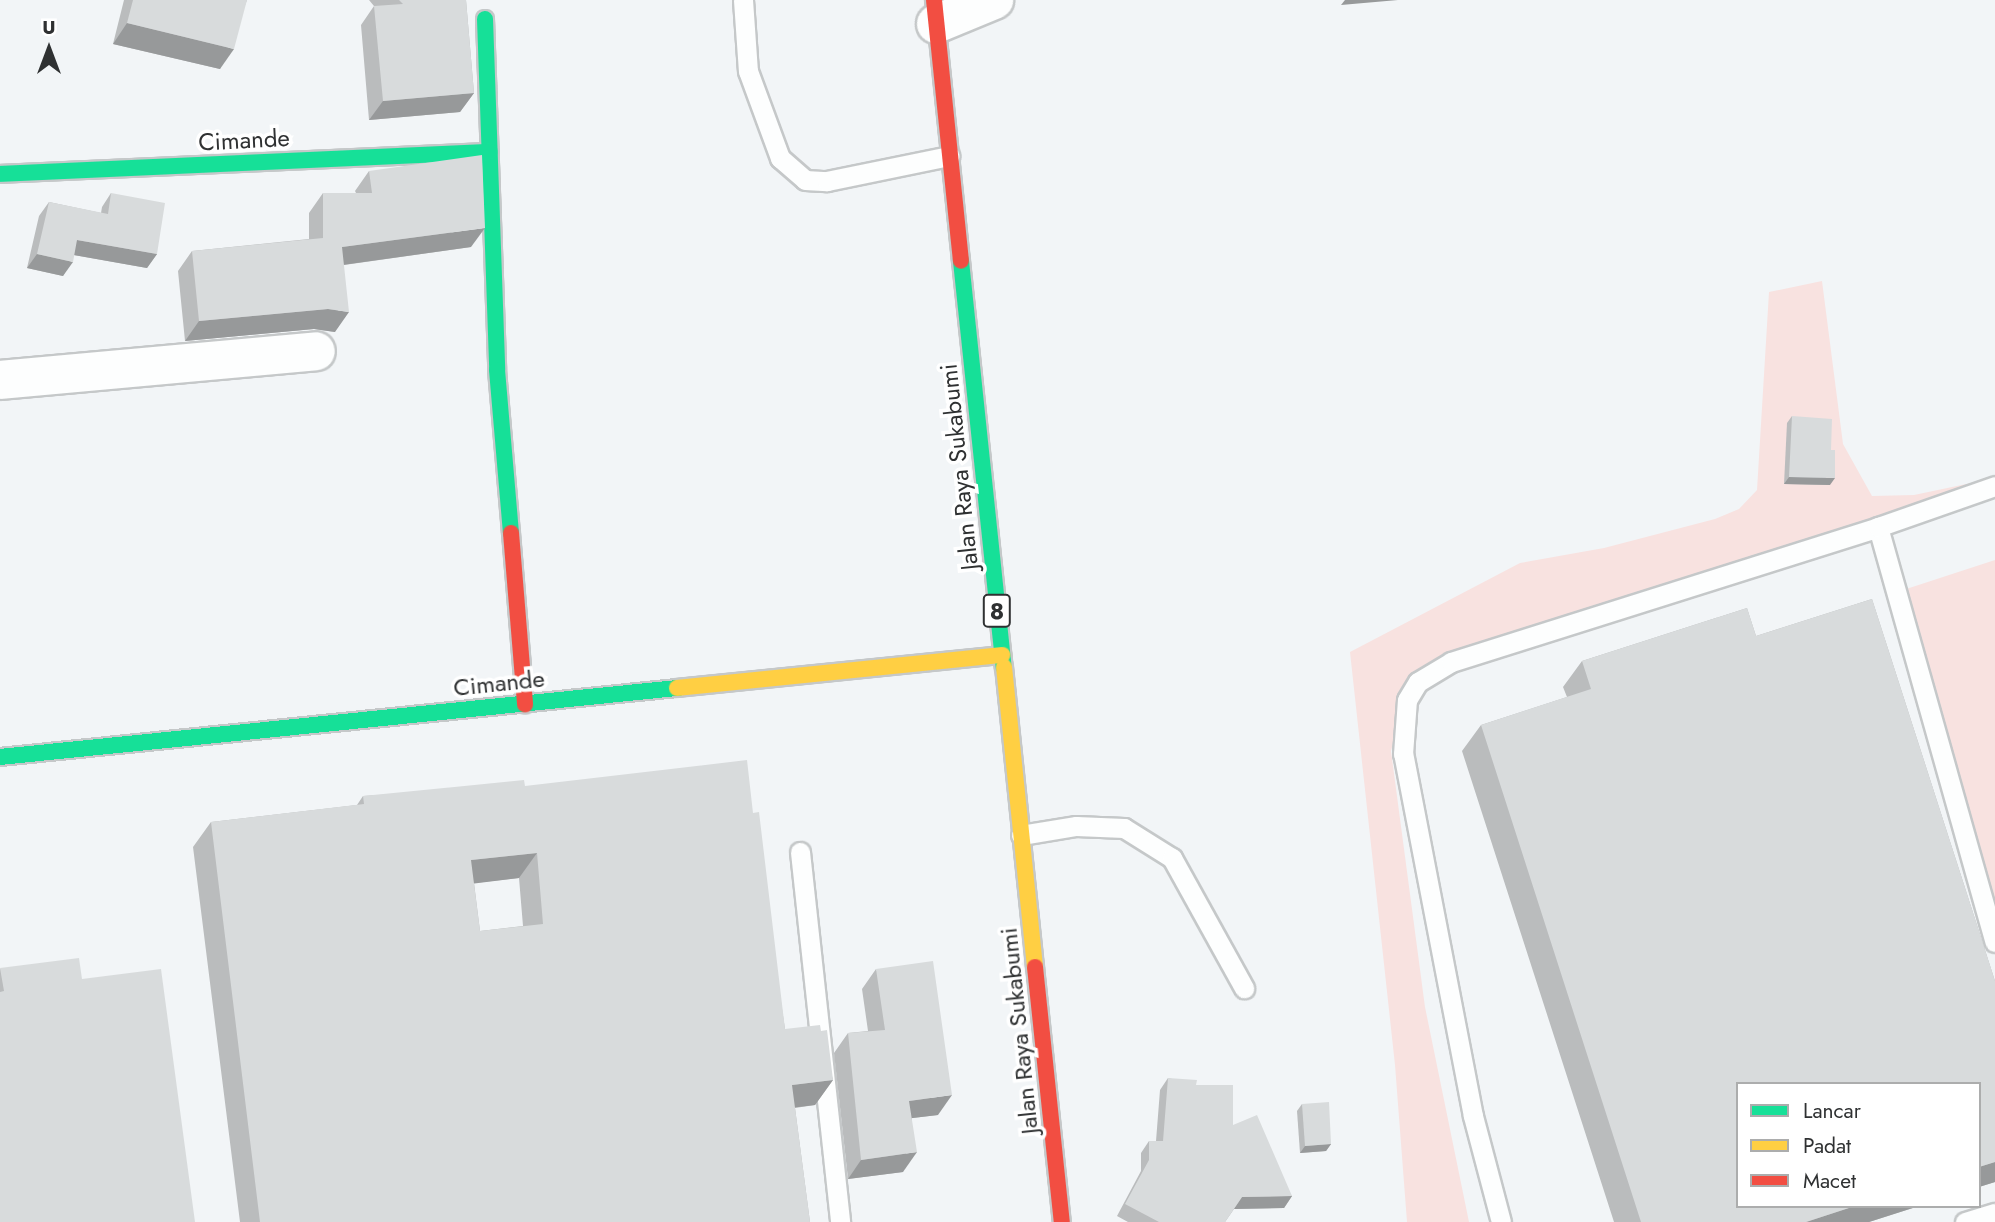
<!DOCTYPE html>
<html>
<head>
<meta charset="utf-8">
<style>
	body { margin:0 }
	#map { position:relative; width:1995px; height:1222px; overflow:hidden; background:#f2f5f7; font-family:Jost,sans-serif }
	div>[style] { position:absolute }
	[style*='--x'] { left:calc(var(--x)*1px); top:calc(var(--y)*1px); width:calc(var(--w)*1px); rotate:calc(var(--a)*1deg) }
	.green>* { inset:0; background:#f8e2e0 }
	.roads { filter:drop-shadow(2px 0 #c5c8c9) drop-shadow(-2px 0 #c5c8c9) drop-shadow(0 2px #c5c8c9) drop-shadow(0 -2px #c5c8c9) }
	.lane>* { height:19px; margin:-9.5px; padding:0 9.5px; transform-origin:9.5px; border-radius:9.5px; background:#fdfefe }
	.street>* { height:38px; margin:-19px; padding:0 19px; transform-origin:19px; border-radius:19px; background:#fdfefe }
	.fast>* { height:16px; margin:-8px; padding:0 8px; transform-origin:8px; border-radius:8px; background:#16e098 }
	.slow>* { height:16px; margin:-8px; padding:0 8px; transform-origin:8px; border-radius:8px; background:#ffcf43 }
	.jam>* { height:16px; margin:-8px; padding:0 8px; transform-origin:8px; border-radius:8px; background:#f24e42 }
	.wall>* { inset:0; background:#babcbd }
	.shaded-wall>* { inset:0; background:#97999a }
	.building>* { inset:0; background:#d8dbdc }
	span { translate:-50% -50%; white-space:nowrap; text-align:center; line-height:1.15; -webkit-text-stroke:7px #fff; paint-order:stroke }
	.shield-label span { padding:2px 5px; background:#fff; border:2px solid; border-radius:5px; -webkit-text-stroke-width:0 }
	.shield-label { font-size:23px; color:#2f3132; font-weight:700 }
	.street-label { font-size:24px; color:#2f3132 }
	.legend { position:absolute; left:1736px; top:1082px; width:245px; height:126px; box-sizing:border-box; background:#fff; border:2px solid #acadad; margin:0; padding:9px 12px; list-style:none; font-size:21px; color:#2f3132 }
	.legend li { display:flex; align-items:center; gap:14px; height:35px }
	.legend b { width:35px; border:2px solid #acadad }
	.north { position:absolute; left:14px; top:14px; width:70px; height:70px; -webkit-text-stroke:5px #fff; paint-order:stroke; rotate:0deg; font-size:19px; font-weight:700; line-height:28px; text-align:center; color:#2f3132 }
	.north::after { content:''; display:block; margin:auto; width:24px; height:32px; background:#2f3132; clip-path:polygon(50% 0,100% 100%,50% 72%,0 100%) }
</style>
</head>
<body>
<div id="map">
	<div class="green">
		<div style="clip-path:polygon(1822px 281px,1843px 444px,1872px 496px,1914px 495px,1995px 478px,1408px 685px,1391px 751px,1425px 1007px,1469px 1222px,1407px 1222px,1395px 1065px,1350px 652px,1520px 563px,1604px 548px,1715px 519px,1739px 509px,1757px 490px,1769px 292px)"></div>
		<div style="clip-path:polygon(1995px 560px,1995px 906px,1894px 593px)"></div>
	</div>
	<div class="roads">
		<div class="lane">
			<div style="--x:743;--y:0;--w:71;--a:86"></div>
			<div style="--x:748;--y:71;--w:93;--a:69.8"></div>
			<div style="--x:780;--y:158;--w:33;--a:41"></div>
			<div style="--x:805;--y:180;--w:22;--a:3"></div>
			<div style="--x:827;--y:181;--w:125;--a:-11.6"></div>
			<div style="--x:1878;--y:527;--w:431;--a:74.3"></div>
			<div style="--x:1021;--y:835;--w:56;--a:-9.3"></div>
			<div style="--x:1076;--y:826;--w:48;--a:2.4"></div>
			<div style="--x:1124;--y:828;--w:57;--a:32"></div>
			<div style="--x:1172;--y:858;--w:149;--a:61"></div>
			<div style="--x:800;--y:852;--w:372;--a:83.8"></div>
			<div style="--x:1501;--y:1222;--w:110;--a:-104.8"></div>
			<div style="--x:1473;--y:1116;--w:369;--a:-100.9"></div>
			<div style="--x:1403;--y:754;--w:54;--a:-85.8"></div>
			<div style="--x:1407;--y:700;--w:21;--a:-59"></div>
			<div style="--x:1418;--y:682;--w:39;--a:-31"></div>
			<div style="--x:1451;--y:662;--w:448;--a:-17.5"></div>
			<div style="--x:1878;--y:527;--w:124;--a:-19.3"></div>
			<div style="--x:1965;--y:1222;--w:31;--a:-17"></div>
		</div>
		<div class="street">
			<div style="--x:936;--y:24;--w:63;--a:-22.5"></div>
			<div style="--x:0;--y:380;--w:317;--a:-5.2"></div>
		</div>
		<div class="fast">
			<div style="--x:485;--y:19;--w:351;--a:88"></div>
			<div style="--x:497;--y:370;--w:164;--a:85.1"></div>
			<div style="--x:0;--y:174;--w:490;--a:-2.6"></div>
			<div style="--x:961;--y:261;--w:408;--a:84"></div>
			<div style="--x:0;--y:757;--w:681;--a:-5.82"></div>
		</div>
		<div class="slow">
			<div style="--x:1004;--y:667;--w:302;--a:84.1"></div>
			<div style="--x:677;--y:688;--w:327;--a:-5.8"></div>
		</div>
		<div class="jam">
			<div style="--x:934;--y:0;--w:262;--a:84.1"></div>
			<div style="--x:511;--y:533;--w:172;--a:85.3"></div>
			<div style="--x:1035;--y:967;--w:256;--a:84"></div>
		</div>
	</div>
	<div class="wall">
		<div style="clip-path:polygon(124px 0,247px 0,220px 69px,113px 44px)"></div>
		<div style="clip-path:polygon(369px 0,466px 0,474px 93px,460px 112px,369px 120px,361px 25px,374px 6px)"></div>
		<div style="clip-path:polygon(369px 171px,471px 247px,344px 265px,335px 332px,314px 329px,185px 341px,178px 271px,192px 251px,309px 239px,309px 213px,323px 193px,356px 193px,355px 191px)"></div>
		<div style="clip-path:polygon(111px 193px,157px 254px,147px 268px,74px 255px,63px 276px,27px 268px,39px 216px,49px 202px,101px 213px,102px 207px)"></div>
		<div style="clip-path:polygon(1792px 416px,1830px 485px,1784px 484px,1787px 423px)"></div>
		<div style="clip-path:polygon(1872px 599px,1995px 981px,1995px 1182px,1979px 1187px,1979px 1084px,1738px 1084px,1738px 1206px,1919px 1206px,1869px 1222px,1614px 1222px,1462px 751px,1481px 725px,1567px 697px,1563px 687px,1582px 661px,1747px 608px,1756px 636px)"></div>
		<div style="clip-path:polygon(evenodd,525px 786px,753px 813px,785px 1029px,821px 1031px,833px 1080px,815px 1105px,795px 1108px,810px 1222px,240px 1222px,193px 847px,211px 822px,357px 805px,363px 796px,525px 786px,519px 878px,523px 926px,480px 931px,474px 883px,519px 878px)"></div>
		<div style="clip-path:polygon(0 969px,82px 979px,0 1222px)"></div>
		<div style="clip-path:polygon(876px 969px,938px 1115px,912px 1118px,903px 1172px,848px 1179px,834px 1053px,848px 1033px,868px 1031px,862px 989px)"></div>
		<div style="clip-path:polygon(1168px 1078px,1196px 1085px,1233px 1125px,1292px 1196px,1284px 1208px,1234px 1209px,1225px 1222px,1128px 1222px,1117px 1216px,1141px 1171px,1141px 1153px,1149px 1141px,1156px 1141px,1160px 1090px)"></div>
		<div style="clip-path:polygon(1302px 1104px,1331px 1144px,1326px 1151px,1300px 1153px,1297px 1111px)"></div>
	</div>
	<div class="shaded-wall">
		<div style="clip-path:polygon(1345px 0,1398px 0,1341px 5px)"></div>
		<div style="clip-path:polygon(127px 23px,234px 49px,220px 69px,113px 44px)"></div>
		<div style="clip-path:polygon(474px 93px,460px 112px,369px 120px,383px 101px)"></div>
		<div style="clip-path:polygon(485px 228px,471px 247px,328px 267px,342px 247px)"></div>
		<div style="clip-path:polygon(77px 240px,157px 254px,147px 268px,68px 254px)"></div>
		<div style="clip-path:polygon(37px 254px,73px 262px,63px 276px,27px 268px)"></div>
		<div style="clip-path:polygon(328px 309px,349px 312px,335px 332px,314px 329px,185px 341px,199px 321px)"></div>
		<div style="clip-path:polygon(1789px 477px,1835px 478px,1830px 485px,1784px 484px)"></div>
		<div style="clip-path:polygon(537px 853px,519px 878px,454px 886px,471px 860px)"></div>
		<div style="clip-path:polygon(833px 1080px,815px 1105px,774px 1110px,792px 1085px)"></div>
		<div style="clip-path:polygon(952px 1095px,938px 1115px,896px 1120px,909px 1101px)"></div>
		<div style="clip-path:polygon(1331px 1144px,1326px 1151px,1300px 1153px,1305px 1146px)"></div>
		<div style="clip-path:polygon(917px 1152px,903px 1172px,848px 1179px,861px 1160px)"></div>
		<div style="clip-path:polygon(1995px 1162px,1995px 1182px,1979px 1187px,1979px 1167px)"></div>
		<div style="clip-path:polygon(1292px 1196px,1284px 1208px,1234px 1209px,1242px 1197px)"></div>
		<div style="clip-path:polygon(1855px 1206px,1919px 1206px,1869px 1222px,1806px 1222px)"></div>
	</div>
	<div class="building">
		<div style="clip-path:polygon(133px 0,247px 0,234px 49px,127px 23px)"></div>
		<div style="clip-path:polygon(399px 0,466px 0,474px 93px,383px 101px,374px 6px,403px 4px)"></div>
		<div style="clip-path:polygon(482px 155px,485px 228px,342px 247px,349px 312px,328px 309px,199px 321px,192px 251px,323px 238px,323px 193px,372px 193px,369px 171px)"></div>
		<div style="clip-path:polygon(111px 193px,165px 203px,157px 254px,77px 240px,73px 262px,37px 254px,49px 202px,108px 214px)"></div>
		<div style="clip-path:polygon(1792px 416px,1832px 419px,1831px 450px,1835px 450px,1835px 478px,1789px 477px)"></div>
		<div style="clip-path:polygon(1872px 599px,1995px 981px,1995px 1162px,1979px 1167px,1979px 1084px,1738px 1084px,1738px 1206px,1855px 1206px,1806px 1222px,1641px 1222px,1481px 725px,1591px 689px,1582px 661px,1747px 608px,1756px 636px)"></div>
		<div style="clip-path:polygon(evenodd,747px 760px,753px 813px,759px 812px,785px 1029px,820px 1025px,821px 1031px,827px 1030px,833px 1080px,792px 1085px,810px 1222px,260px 1222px,211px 822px,364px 804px,363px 796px,524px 780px,525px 786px,747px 760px,537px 853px,543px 924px,480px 931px,471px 860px,537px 853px)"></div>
		<div style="clip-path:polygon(79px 958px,82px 979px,161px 969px,195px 1222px,0 1222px,0 992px,4px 991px,0 968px)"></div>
		<div style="clip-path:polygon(933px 961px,952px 1095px,909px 1101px,917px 1152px,861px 1160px,848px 1033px,885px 1030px,876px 969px)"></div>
		<div style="clip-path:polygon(1168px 1078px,1197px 1080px,1196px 1085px,1233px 1085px,1233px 1125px,1257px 1115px,1292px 1196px,1242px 1197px,1225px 1222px,1159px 1222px,1125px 1204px,1149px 1160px,1149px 1141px,1163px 1141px)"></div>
		<div style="clip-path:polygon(1329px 1102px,1331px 1144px,1305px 1146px,1302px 1104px)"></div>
	</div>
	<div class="shield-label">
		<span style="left:997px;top:611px">8</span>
	</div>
	<div class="street-label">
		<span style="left:244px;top:140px;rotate:-3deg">Cimande</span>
		<span style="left:959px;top:467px;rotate:-96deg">Jalan Raya Sukabumi</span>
		<span style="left:499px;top:683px;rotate:-6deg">Cimande</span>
		<span style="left:1019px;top:1031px;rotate:-96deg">Jalan Raya Sukabumi</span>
	</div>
	<ul class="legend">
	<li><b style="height:9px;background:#16e098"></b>Lancar</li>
	<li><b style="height:9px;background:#ffcf43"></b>Padat</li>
	<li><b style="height:9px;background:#f24e42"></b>Macet</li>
	</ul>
	<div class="north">U</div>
</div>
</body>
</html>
